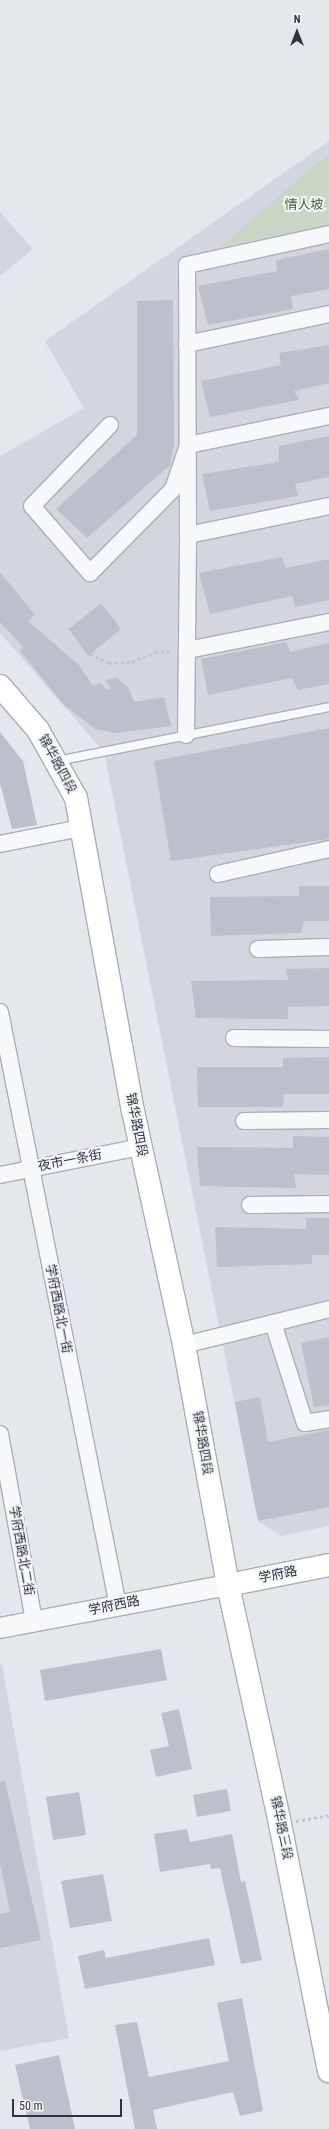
<!DOCTYPE html>
<html>
<head>
<meta charset="utf-8">
<style>
	body { margin:0 }
	#map { position:relative; width:329px; height:2129px; overflow:hidden; background:#e4e7ec; font-family:"Roboto Condensed","Noto Sans SC",sans-serif }
	div>[style] { position:absolute }
	[style*='--x'] { left:calc(var(--x)*1px); top:calc(var(--y)*1px); width:calc(var(--w)*1px); rotate:calc(var(--a)*1deg) }
	.built>* { inset:0; background:#d2d6de }
	.green>* { inset:0; background:#c9d6c5 }
	.building>* { inset:0; background:#bbc0ca }
	.path>* { height:2.5px; margin-top:-1.25px; transform-origin:0; background:repeating-linear-gradient(90deg,#c2c5cb 0 3px,transparent 0 6px) }
	.roads { filter:drop-shadow(1px 0 #a9aeb7) drop-shadow(-1px 0 #a9aeb7) drop-shadow(0 1px #a9aeb7) drop-shadow(0 -1px #a9aeb7) }
	.service>* { height:8px; margin:-4px; padding:0 4px; transform-origin:4px; border-radius:4px; background:#f7f8fa }
	.minor>* { height:16px; margin:-8px; padding:0 8px; transform-origin:8px; border-radius:8px; background:#f7f8fa }
	.tertiary>* { height:20px; margin:-10px; padding:0 10px; transform-origin:10px; border-radius:10px; background:#f7f8fa }
	.secondary>* { height:22px; margin:-11px; padding:0 11px; transform-origin:11px; border-radius:11px; background:#fff }
	span { translate:-50% -50%; white-space:nowrap; text-align:center; line-height:1.15; -webkit-text-stroke:4px #f4f6f9; paint-order:stroke }
	.park-label { font-size:13px; color:#3f6138 }
	.street-label { font-size:13px; color:#2b3445 }
	.north { position:absolute; left:277px; top:12px; width:40px; height:40px; -webkit-text-stroke:3px #f4f6f9; paint-order:stroke; rotate:0deg; font-size:11px; font-weight:700; line-height:16px; text-align:center; color:#2b3445 }
	.north::after { content:''; display:block; margin:auto; width:14px; height:18px; background:#2b3445; clip-path:polygon(50% 0,100% 100%,50% 72%,0 100%) }
	.scale { position:absolute; left:12px; top:2099px; width:110px; height:18px; box-sizing:border-box; border:2px solid #2b3445; border-top:0; padding-left:5px; font-size:12px; line-height:14px; white-space:nowrap; color:#2b3445; -webkit-text-stroke:3px #f4f6f9; paint-order:stroke }
</style>
</head>
<body>
<div id="map">
	<div class="built">
		<div style="clip-path:polygon(329px 141px,329px 1526px,281px 1536px,258px 1521px,104px 752px,0 633px,0 456px,84px 408px,45px 341px)"></div>
		<div style="clip-path:polygon(0 212px,33px 249px,0 276px)"></div>
		<div style="clip-path:polygon(2px 1664px,69px 2038px,0 2051px,0 1665px)"></div>
	</div>
	<div class="green">
		<div style="clip-path:polygon(329px 155px,329px 224px,220px 247px,317px 163px)"></div>
	</div>
	<div class="building">
		<div style="clip-path:polygon(329px 249px,329px 289px,291px 296px,293px 309px,208px 325px,198px 286px,277px 271px,276px 260px)"></div>
		<div style="clip-path:polygon(173px 300px,174px 444px,170px 465px,87px 538px,56px 509px,137px 435px,137px 301px)"></div>
		<div style="clip-path:polygon(329px 345px,329px 383px,294px 391px,299px 400px,210px 417px,201px 381px,281px 365px,279px 353px)"></div>
		<div style="clip-path:polygon(329px 436px,329px 477px,295px 484px,298px 496px,210px 511px,202px 474px,279px 462px,279px 446px)"></div>
		<div style="clip-path:polygon(282px 557px,286px 568px,329px 559px,329px 600px,295px 607px,292px 596px,210px 614px,199px 573px)"></div>
		<div style="clip-path:polygon(0 572px,35px 615px,28px 621px,80px 666px,93px 686px,100px 683px,108px 690px,111px 688px,105px 680px,117px 678px,128px 687px,134px 702px,164px 697px,171px 726px,115px 733px,95px 729px,63px 704px,20px 651px,24px 648px,0 622px)"></div>
		<div style="clip-path:polygon(101px 603px,121px 629px,88px 656px,69px 629px)"></div>
		<div style="clip-path:polygon(286px 642px,290px 652px,329px 643px,329px 684px,298px 690px,292px 678px,208px 695px,201px 659px)"></div>
		<div style="clip-path:polygon(329px 728px,329px 839px,171px 861px,154px 761px)"></div>
		<div style="clip-path:polygon(0 732px,23px 761px,37px 825px,12px 829px,0 783px)"></div>
		<div style="clip-path:polygon(299px 886px,329px 886px,329px 921px,304px 921px,301px 933px,211px 936px,210px 897px,299px 896px)"></div>
		<div style="clip-path:polygon(329px 968px,329px 1006px,288px 1007px,288px 1019px,196px 1018px,191px 981px,288px 980px,286px 969px)"></div>
		<div style="clip-path:polygon(329px 1057px,329px 1094px,284px 1094px,283px 1107px,198px 1107px,197px 1067px,283px 1067px,283px 1058px)"></div>
		<div style="clip-path:polygon(293px 1136px,329px 1137px,329px 1175px,294px 1174px,296px 1188px,200px 1186px,197px 1147px,293px 1148px)"></div>
		<div style="clip-path:polygon(306px 1218px,329px 1218px,329px 1255px,312px 1255px,312px 1264px,217px 1267px,215px 1227px,306px 1229px)"></div>
		<div style="clip-path:polygon(329px 1337px,329px 1405px,314px 1407px,301px 1343px)"></div>
		<div style="clip-path:polygon(260px 1397px,268px 1442px,329px 1430px,329px 1507px,258px 1521px,235px 1402px)"></div>
		<div style="clip-path:polygon(161px 1649px,167px 1680px,45px 1701px,40px 1670px)"></div>
		<div style="clip-path:polygon(179px 1709px,192px 1769px,156px 1777px,150px 1750px,169px 1746px,161px 1713px)"></div>
		<div style="clip-path:polygon(5px 1781px,41px 1940px,0 1948px,0 1914px,10px 1912px,0 1863px,0 1782px)"></div>
		<div style="clip-path:polygon(227px 1789px,231px 1811px,197px 1817px,193px 1795px)"></div>
		<div style="clip-path:polygon(79px 1792px,86px 1835px,53px 1840px,46px 1797px)"></div>
		<div style="clip-path:polygon(187px 1829px,190px 1842px,232px 1834px,241px 1882px,245px 1881px,262px 1960px,241px 1964px,220px 1868px,211px 1869px,210px 1864px,160px 1872px,154px 1834px)"></div>
		<div style="clip-path:polygon(103px 1874px,112px 1921px,70px 1928px,61px 1881px)"></div>
		<div style="clip-path:polygon(209px 1938px,215px 1965px,85px 1989px,78px 1956px,104px 1950px,106px 1958px)"></div>
		<div style="clip-path:polygon(242px 1998px,263px 2111px,240px 2116px,233px 2092px,153px 2110px,157px 2129px,135px 2129px,115px 2025px,137px 2022px,149px 2077px,229px 2061px,217px 2003px)"></div>
		<div style="clip-path:polygon(59px 2055px,75px 2129px,30px 2129px,15px 2065px)"></div>
	</div>
	<div class="path">
		<div style="--x:90;--y:654;--w:21;--a:25"></div>
		<div style="--x:109;--y:663;--w:23;--a:-2"></div>
		<div style="--x:132;--y:662;--w:25;--a:-23"></div>
		<div style="--x:155;--y:652;--w:18;--a:-3"></div>
		<div style="--x:296;--y:1821;--w:34;--a:-10"></div>
	</div>
	<div class="roads">
		<div class="service">
			<div style="--x:57;--y:761;--w:277;--a:-11.2"></div>
		</div>
		<div class="minor">
			<div style="--x:187;--y:344;--w:145;--a:-11.9"></div>
			<div style="--x:110;--y:425;--w:112;--a:133.9"></div>
			<div style="--x:32;--y:506;--w:89;--a:49.1"></div>
			<div style="--x:90;--y:573;--w:118;--a:-45.3"></div>
			<div style="--x:173;--y:489;--w:46;--a:-71.2"></div>
			<div style="--x:188;--y:445;--w:144;--a:-11.6"></div>
			<div style="--x:188;--y:535;--w:270;--a:-90.2"></div>
			<div style="--x:187;--y:265;--w:145;--a:-12.3"></div>
			<div style="--x:187;--y:650;--w:145;--a:-11.2"></div>
			<div style="--x:186;--y:735;--w:200;--a:-89.4"></div>
			<div style="--x:188;--y:535;--w:144;--a:-11.6"></div>
			<div style="--x:0;--y:844;--w:83;--a:-11.2"></div>
			<div style="--x:218;--y:874;--w:114;--a:-12.7"></div>
			<div style="--x:258;--y:949;--w:71;--a:-1.6"></div>
			<div style="--x:0;--y:1012;--w:606;--a:78.76"></div>
			<div style="--x:234;--y:1038;--w:95;--a:0.6"></div>
			<div style="--x:244;--y:1121;--w:85;--a:-0.7"></div>
			<div style="--x:0;--y:1175;--w:143;--a:-11.3"></div>
			<div style="--x:250;--y:1205;--w:79;--a:-0.7"></div>
			<div style="--x:273;--y:1323;--w:105;--a:72.3"></div>
			<div style="--x:305;--y:1423;--w:24;--a:-9"></div>
			<div style="--x:184;--y:1345;--w:149;--a:-13.9"></div>
			<div style="--x:0;--y:1434;--w:191;--a:79.7"></div>
		</div>
		<div class="tertiary">
			<div style="--x:0;--y:1628;--w:232;--a:-10.7"></div>
		</div>
		<div class="secondary">
			<div style="--x:0;--y:686;--w:58;--a:49.2"></div>
			<div style="--x:38;--y:730;--w:78;--a:60.8"></div>
			<div style="--x:76;--y:798;--w:318;--a:79.7"></div>
			<div style="--x:133;--y:1111;--w:239;--a:77.7"></div>
			<div style="--x:184;--y:1345;--w:244;--a:79.6"></div>
			<div style="--x:228;--y:1585;--w:245;--a:77.7"></div>
			<div style="--x:280;--y:1824;--w:252;--a:78.8"></div>
			<div style="--x:228;--y:1585;--w:103;--a:-11.2"></div>
		</div>
	</div>
	<div class="park-label">
		<span style="left:304px;top:205px">情人坡</span>
	</div>
	<div class="street-label">
		<span style="left:57px;top:764px;rotate:61deg">锦华路四段</span>
		<span style="left:136px;top:1125px;rotate:79deg">锦华路四段</span>
		<span style="left:70px;top:1161px;rotate:-11deg">夜市一条街</span>
		<span style="left:58px;top:1309px;rotate:79deg">学府西路北一街</span>
		<span style="left:202px;top:1443px;rotate:80deg">锦华路四段</span>
		<span style="left:21px;top:1551px;rotate:80deg">学府西路北二街</span>
		<span style="left:278px;top:1575px;rotate:-11deg">学府路</span>
		<span style="left:114px;top:1606px;rotate:-11deg">学府西路</span>
		<span style="left:281px;top:1828px;rotate:78deg">锦华路三段</span>
	</div>
	<div class="north">N</div>
	<div class="scale">50 m</div>
</div>
</body>
</html>
